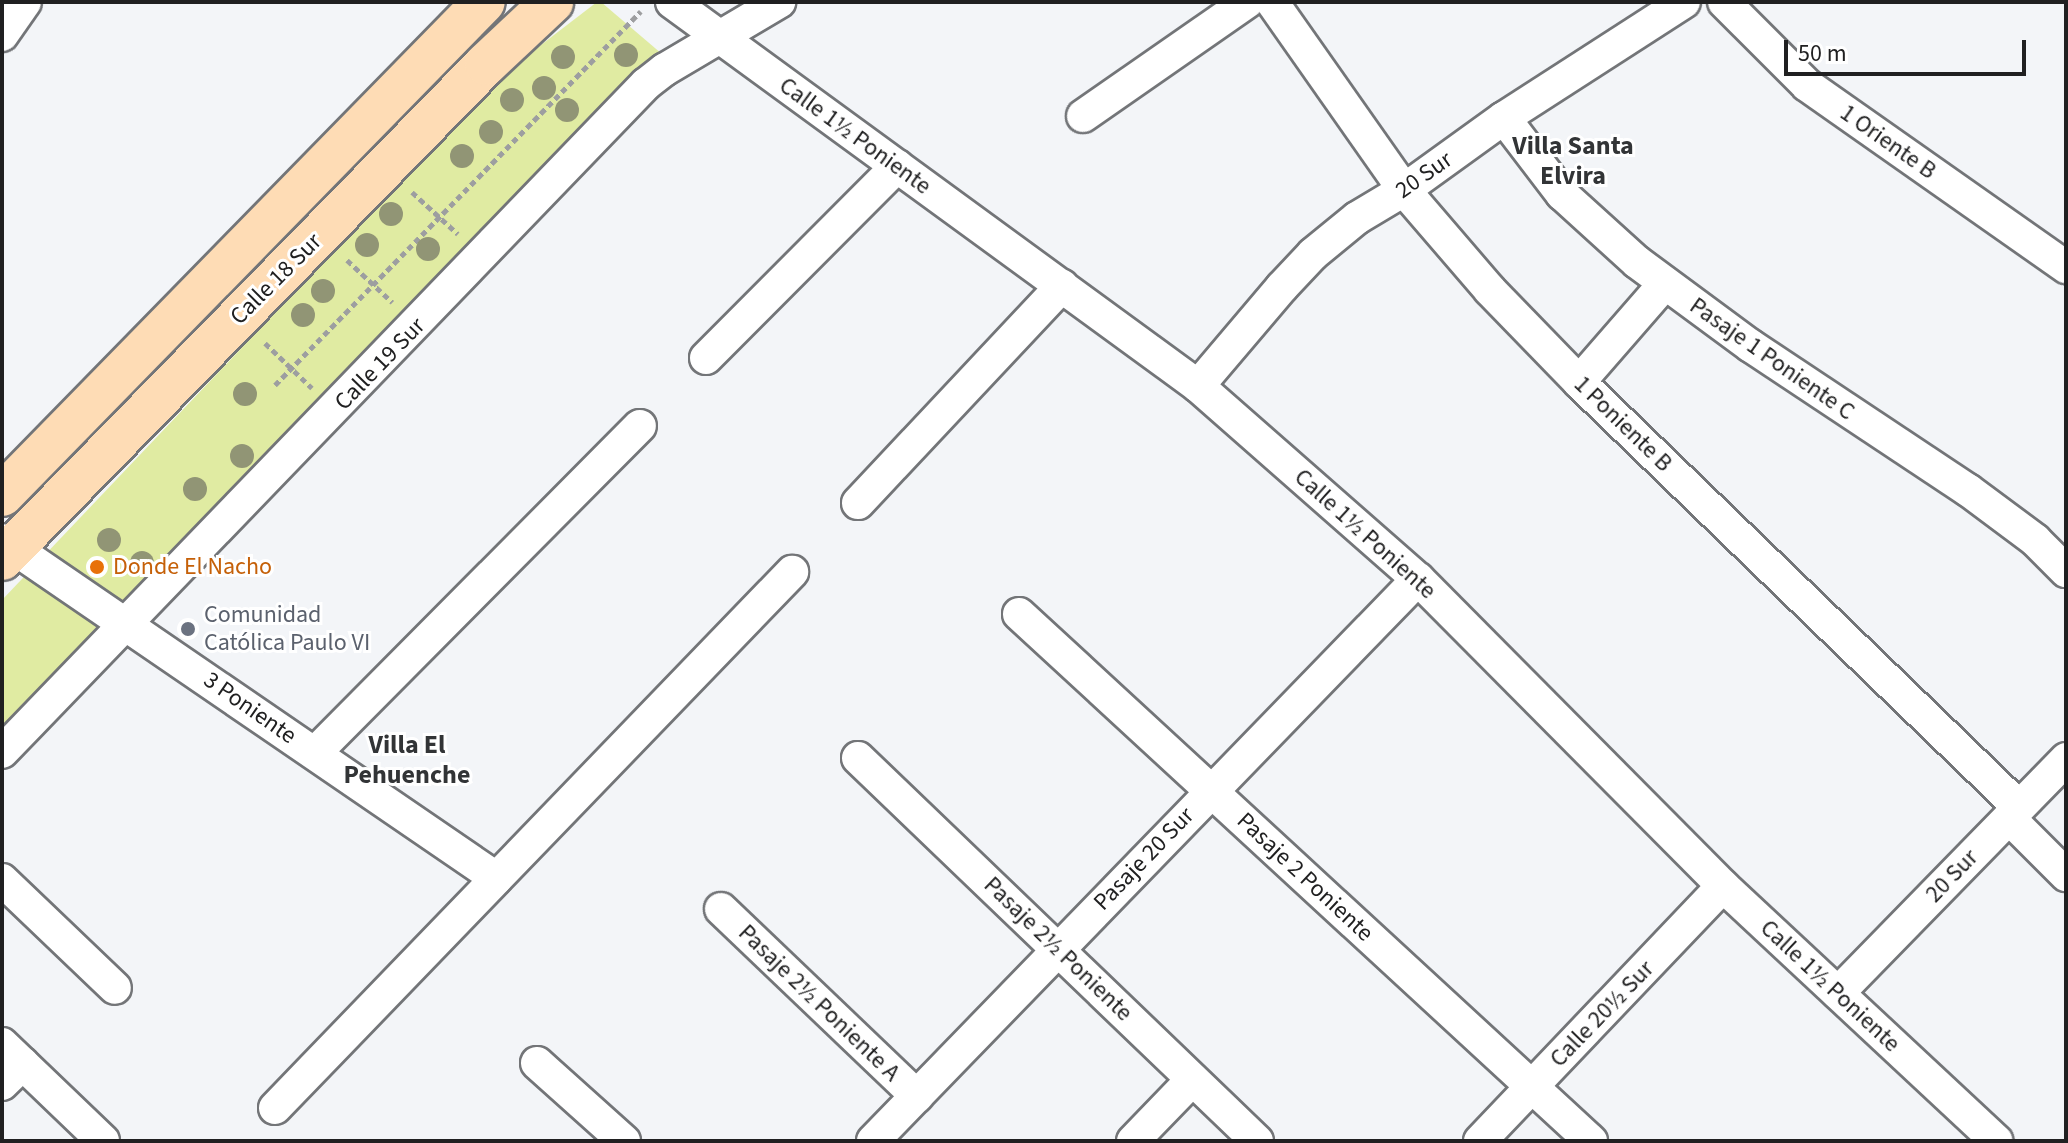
<!DOCTYPE html>
<html>
<head>
<meta charset="utf-8">
<style>
	body { margin:0 }
	#map { position:relative; width:2068px; height:1143px; overflow:hidden; background:#f3f5f8; font-family:"Source Sans 3",sans-serif }
	div>[style] { position:absolute }
	[style*='--x'] { left:calc(var(--x)*1px); top:calc(var(--y)*1px); width:calc(var(--w)*1px); rotate:calc(var(--a)*1deg) }
	.green>* { inset:0; background:#e0eba2 }
	.path>* { height:5px; margin-top:-2.5px; transform-origin:0; background:repeating-linear-gradient(90deg,#9d9ea0 0 6px,transparent 0 10px) }
	.roads { filter:drop-shadow(2px 0 #737578) drop-shadow(-2px 0 #737578) drop-shadow(0 2px #737578) drop-shadow(0 -2px #737578) }
	.minor>* { height:32px; margin:-16px; padding:0 16px; transform-origin:16px; border-radius:16px; background:#fff }
	.major>* { height:42px; margin:-21px; padding:0 21px; transform-origin:21px; border-radius:21px; background:#fedcb5 }
	.trees>* { width:24px; height:24px; margin:-12px; border-radius:50%; background:#919575 }
	.dots>* { width:22px; height:22px; translate:-50% -50%; box-sizing:border-box; border:4px solid #fff; border-radius:50% }
	span { translate:-50% -50%; white-space:nowrap; text-align:center; line-height:1.15; -webkit-text-stroke:6px #fff; paint-order:stroke }
	.street-label { font-size:24px; color:#202021 }
	.food-label { font-size:24px; color:#c56008 }
	.left { translate:0 -50%; text-align:left }
	.worship-label { font-size:24px; color:#5b616d }
	.neighbourhood-label { font-size:26px; color:#323436; font-weight:700 }
	.frame { position:absolute; inset:0; border:4px solid #202021; pointer-events:none }
	.scale { position:absolute; left:1784px; top:40px; width:242px; height:36px; box-sizing:border-box; border:4px solid #202021; border-top:0; padding-left:10px; font-size:24px; line-height:28px; white-space:nowrap; color:#202021; -webkit-text-stroke:6px #fff; paint-order:stroke }
</style>
</head>
<body>
<div id="map">
	<div class="green">
		<div style="clip-path:polygon(597px 2px,601px 2px,662px 54px,2px 729px,2px 600px,459px 119px,537px 48px)"></div>
	</div>
	<div class="path">
		<div style="--x:412;--y:192;--w:62;--a:42.4"></div>
		<div style="--x:347;--y:260;--w:62;--a:43"></div>
		<div style="--x:265;--y:343;--w:65;--a:43.8"></div>
		<div style="--x:275;--y:385;--w:523;--a:-45.62"></div>
	</div>
	<div class="roads">
		<div class="minor">
			<div style="--x:672;--y:2;--w:651;--a:36.13"></div>
			<div style="--x:1198;--y:386;--w:293;--a:41.3"></div>
			<div style="--x:1418;--y:579;--w:433;--a:45.2"></div>
			<div style="--x:1723;--y:886;--w:374;--a:43"></div>
			<div style="--x:1272;--y:2;--w:230;--a:54.9"></div>
			<div style="--x:1404;--y:190;--w:132;--a:49.3"></div>
			<div style="--x:1490;--y:290;--w:128;--a:45.9"></div>
			<div style="--x:1579;--y:382;--w:612;--a:44.01"></div>
			<div style="--x:1724;--y:2;--w:117;--a:45"></div>
			<div style="--x:1807;--y:85;--w:317;--a:35.1"></div>
			<div style="--x:2;--y:35;--w:40;--a:-55.1"></div>
			<div style="--x:1083;--y:116;--w:200;--a:-34.8"></div>
			<div style="--x:1504;--y:118;--w:96;--a:52.7"></div>
			<div style="--x:1562;--y:194;--w:101;--a:42.2"></div>
			<div style="--x:1637;--y:262;--w:142;--a:36.4"></div>
			<div style="--x:1751;--y:346;--w:260;--a:33.6"></div>
			<div style="--x:1968;--y:490;--w:84;--a:36.7"></div>
			<div style="--x:2035;--y:540;--w:44;--a:45"></div>
			<div style="--x:706;--y:358;--w:271;--a:-45.1"></div>
			<div style="--x:1579;--y:382;--w:131;--a:-49"></div>
			<div style="--x:1198;--y:386;--w:130;--a:-49.7"></div>
			<div style="--x:1282;--y:287;--w:45;--a:-46.8"></div>
			<div style="--x:1313;--y:254;--w:57;--a:-39.3"></div>
			<div style="--x:1357;--y:218;--w:55;--a:-30.8"></div>
			<div style="--x:1404;--y:190;--w:123;--a:-35.8"></div>
			<div style="--x:1504;--y:118;--w:214;--a:-32.8"></div>
			<div style="--x:858;--y:503;--w:298;--a:-46.8"></div>
			<div style="--x:2;--y:540;--w:599;--a:34.38"></div>
			<div style="--x:1019;--y:614;--w:778;--a:42.66"></div>
			<div style="--x:2;--y:752;--w:928;--a:-46.05"></div>
			<div style="--x:646;--y:84;--w:23;--a:-38"></div>
			<div style="--x:664;--y:70;--w:134;--a:-30.6"></div>
			<div style="--x:315;--y:753;--w:461;--a:-45.2"></div>
			<div style="--x:858;--y:758;--w:553;--a:43.83"></div>
			<div style="--x:2009;--y:818;--w:81;--a:45"></div>
			<div style="--x:2;--y:880;--w:156;--a:43.7"></div>
			<div style="--x:721;--y:909;--w:271;--a:43.7"></div>
			<div style="--x:1838;--y:993;--w:327;--a:-45.7"></div>
			<div style="--x:2;--y:1044;--w:140;--a:43.8"></div>
			<div style="--x:537;--y:1063;--w:117;--a:41.9"></div>
			<div style="--x:2;--y:1084;--w:29;--a:-44"></div>
			<div style="--x:275;--y:1108;--w:745;--a:-46.03"></div>
			<div style="--x:873;--y:1141;--w:783;--a:-45.88"></div>
			<div style="--x:1133;--y:1141;--w:85;--a:-46"></div>
			<div style="--x:1480;--y:1141;--w:352;--a:-46.4"></div>
		</div>
		<div class="major">
			<div style="--x:2;--y:495;--w:689;--a:-45.65"></div>
			<div style="--x:2;--y:559;--w:692;--a:-45.64"></div>
			<div style="--x:486;--y:64;--w:91;--a:-43.2"></div>
		</div>
	</div>
	<div class="trees">
		<div style="left:626px;top:55px"></div>
		<div style="left:563px;top:57px"></div>
		<div style="left:544px;top:88px"></div>
		<div style="left:512px;top:100px"></div>
		<div style="left:567px;top:110px"></div>
		<div style="left:491px;top:132px"></div>
		<div style="left:462px;top:156px"></div>
		<div style="left:391px;top:214px"></div>
		<div style="left:367px;top:245px"></div>
		<div style="left:428px;top:249px"></div>
		<div style="left:323px;top:291px"></div>
		<div style="left:303px;top:315px"></div>
		<div style="left:245px;top:394px"></div>
		<div style="left:242px;top:456px"></div>
		<div style="left:195px;top:489px"></div>
		<div style="left:109px;top:540px"></div>
		<div style="left:142px;top:563px"></div>
	</div>
	<div class="dots">
		<div style="left:97px;top:567px;background:#e8710a"></div>
		<div style="left:188px;top:629px;background:#6b7280"></div>
	</div>
	<div class="street-label">
		<span style="left:855px;top:136px;rotate:36deg">Calle 1½ Poniente</span>
		<span style="left:1888px;top:142px;rotate:35deg">1 Oriente B</span>
		<span style="left:1424px;top:175px;rotate:-35deg">20 Sur</span>
		<span style="left:276px;top:279px;rotate:-45deg">Calle 18 Sur</span>
		<span style="left:1772px;top:359px;rotate:35deg">Pasaje 1 Poniente C</span>
		<span style="left:380px;top:364px;rotate:-46deg">Calle 19 Sur</span>
		<span style="left:1623px;top:424px;rotate:44deg">1 Poniente B</span>
		<span style="left:1365px;top:534px;rotate:42deg">Calle 1½ Poniente</span>
		<span style="left:250px;top:708px;rotate:35deg">3 Poniente</span>
		<span style="left:1144px;top:859px;rotate:-46deg">Pasaje 20 Sur</span>
		<span style="left:1952px;top:876px;rotate:-46deg">20 Sur</span>
		<span style="left:1305px;top:877px;rotate:43deg">Pasaje 2 Poniente</span>
		<span style="left:1058px;top:949px;rotate:44deg">Pasaje 2½ Poniente</span>
		<span style="left:1830px;top:986px;rotate:43deg">Calle 1½ Poniente</span>
		<span style="left:819px;top:1003px;rotate:44deg">Pasaje 2½ Poniente A</span>
		<span style="left:1602px;top:1014px;rotate:-46deg">Calle 20½ Sur</span>
	</div>
	<div class="food-label">
		<span class="left" style="left:113px;top:567px">Donde El Nacho</span>
	</div>
	<div class="worship-label">
		<span class="left" style="left:204px;top:629px">Comunidad<br>Católica Paulo VI</span>
	</div>
	<div class="neighbourhood-label">
		<span style="left:1573px;top:161px">Villa Santa<br>Elvira</span>
		<span style="left:407px;top:760px">Villa El<br>Pehuenche</span>
	</div>
	<div class="frame"></div>
	<div class="scale">50 m</div>
</div>
</body>
</html>
